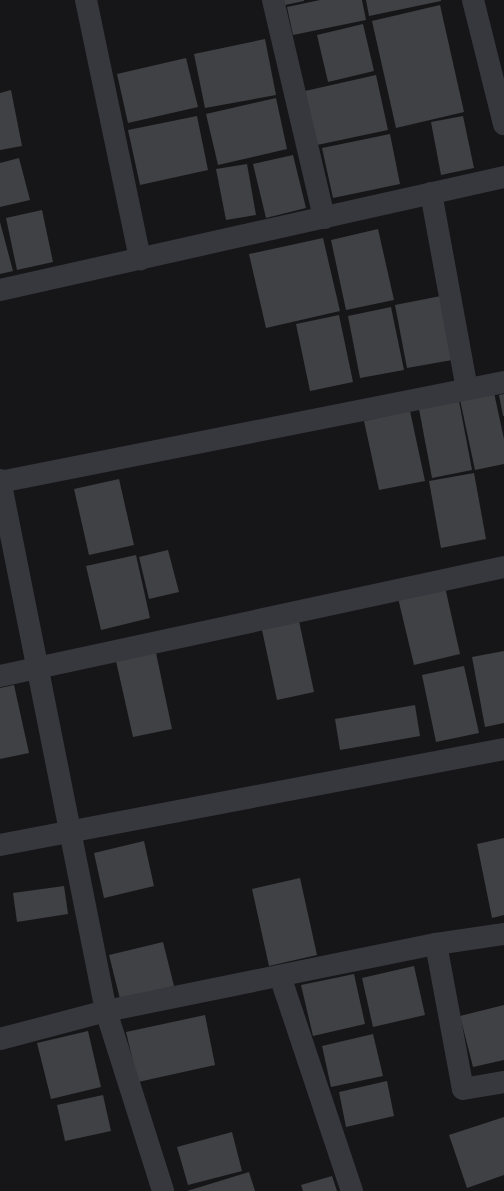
<!DOCTYPE html>
<html>
<head>
<meta charset="utf-8">
<style>
	body { margin:0 }
	#map { position:relative; width:504px; height:1191px; overflow:hidden; background:#161618; font-family:Cabin,sans-serif }
	div>[style] { position:absolute }
	[style*='--x'] { left:calc(var(--x)*1px); top:calc(var(--y)*1px); width:calc(var(--w)*1px); rotate:calc(var(--a)*1deg) }
	.building>* { inset:0; background:#404145 }
	.minor>* { height:22px; margin:-11px; padding:0 11px; transform-origin:11px; border-radius:11px; background:#37383e }
	span { translate:-50% -50%; white-space:nowrap; text-align:center; line-height:1.15; -webkit-text-stroke:3px #111113; paint-order:stroke }
</style>
</head>
<body>
<div id="map">
	<div class="building">
		<div style="clip-path:polygon(284px 0,304px 0,304px 1px,285px 5px)"></div>
		<div style="clip-path:polygon(320px 0,362px 0,366px 20px,293px 35px,287px 7px)"></div>
		<div style="clip-path:polygon(366px 0,441px 0,441px 1px,369px 16px)"></div>
		<div style="clip-path:polygon(440px 5px,464px 112px,396px 128px,372px 21px)"></div>
		<div style="clip-path:polygon(363px 24px,374px 71px,328px 82px,317px 35px)"></div>
		<div style="clip-path:polygon(265px 39px,276px 95px,205px 108px,194px 54px)"></div>
		<div style="clip-path:polygon(186px 58px,198px 107px,128px 123px,117px 74px)"></div>
		<div style="clip-path:polygon(376px 75px,388px 130px,317px 145px,305px 91px)"></div>
		<div style="clip-path:polygon(11px 90px,22px 146px,0 150px,0 93px)"></div>
		<div style="clip-path:polygon(276px 98px,287px 149px,218px 165px,206px 114px)"></div>
		<div style="clip-path:polygon(197px 116px,208px 170px,140px 185px,128px 130px)"></div>
		<div style="clip-path:polygon(463px 116px,474px 168px,441px 175px,431px 122px)"></div>
		<div style="clip-path:polygon(390px 134px,400px 184px,333px 198px,322px 148px)"></div>
		<div style="clip-path:polygon(293px 155px,306px 208px,266px 218px,253px 164px)"></div>
		<div style="clip-path:polygon(19px 158px,30px 200px,0 207px,0 163px)"></div>
		<div style="clip-path:polygon(247px 164px,256px 215px,226px 220px,216px 169px)"></div>
		<div style="clip-path:polygon(42px 210px,53px 262px,17px 270px,6px 218px)"></div>
		<div style="clip-path:polygon(0 222px,13px 271px,0 274px)"></div>
		<div style="clip-path:polygon(378px 229px,394px 300px,346px 310px,331px 240px)"></div>
		<div style="clip-path:polygon(323px 238px,340px 311px,266px 328px,249px 254px)"></div>
		<div style="clip-path:polygon(446px 295px,458px 359px,407px 368px,395px 305px)"></div>
		<div style="clip-path:polygon(391px 307px,404px 370px,360px 378px,348px 316px)"></div>
		<div style="clip-path:polygon(339px 315px,353px 382px,310px 391px,296px 324px)"></div>
		<div style="clip-path:polygon(493px 388px,504px 439px,504px 464px,475px 470px,459px 395px)"></div>
		<div style="clip-path:polygon(504px 394px,504px 416px,503px 416px,499px 395px)"></div>
		<div style="clip-path:polygon(459px 401px,472px 470px,432px 478px,419px 409px)"></div>
		<div style="clip-path:polygon(410px 411px,425px 481px,379px 490px,364px 421px)"></div>
		<div style="clip-path:polygon(474px 473px,486px 539px,441px 548px,429px 481px)"></div>
		<div style="clip-path:polygon(119px 479px,134px 545px,89px 555px,74px 489px)"></div>
		<div style="clip-path:polygon(168px 550px,179px 592px,149px 599px,139px 557px)"></div>
		<div style="clip-path:polygon(136px 555px,150px 618px,101px 630px,86px 566px)"></div>
		<div style="clip-path:polygon(445px 587px,460px 654px,414px 665px,398px 598px)"></div>
		<div style="clip-path:polygon(299px 621px,314px 692px,277px 700px,262px 630px)"></div>
		<div style="clip-path:polygon(504px 651px,504px 723px,485px 727px,472px 657px)"></div>
		<div style="clip-path:polygon(156px 653px,172px 729px,133px 737px,116px 661px)"></div>
		<div style="clip-path:polygon(464px 666px,479px 733px,436px 742px,422px 675px)"></div>
		<div style="clip-path:polygon(14px 685px,29px 753px,0 759px,0 688px)"></div>
		<div style="clip-path:polygon(415px 705px,420px 736px,340px 750px,335px 719px)"></div>
		<div style="clip-path:polygon(504px 838px,504px 915px,492px 918px,477px 844px)"></div>
		<div style="clip-path:polygon(144px 841px,154px 886px,104px 898px,94px 853px)"></div>
		<div style="clip-path:polygon(300px 878px,317px 955px,269px 966px,252px 889px)"></div>
		<div style="clip-path:polygon(64px 886px,68px 914px,17px 922px,13px 893px)"></div>
		<div style="clip-path:polygon(163px 942px,174px 986px,120px 999px,109px 955px)"></div>
		<div style="clip-path:polygon(414px 966px,425px 1015px,373px 1027px,362px 978px)"></div>
		<div style="clip-path:polygon(354px 974px,365px 1024px,313px 1036px,301px 985px)"></div>
		<div style="clip-path:polygon(504px 1005px,504px 1060px,473px 1067px,460px 1016px)"></div>
		<div style="clip-path:polygon(205px 1015px,215px 1065px,138px 1082px,126px 1032px)"></div>
		<div style="clip-path:polygon(88px 1031px,101px 1087px,51px 1099px,37px 1043px)"></div>
		<div style="clip-path:polygon(373px 1034px,383px 1076px,331px 1087px,322px 1046px)"></div>
		<div style="clip-path:polygon(387px 1081px,394px 1116px,346px 1127px,339px 1092px)"></div>
		<div style="clip-path:polygon(103px 1095px,111px 1131px,65px 1141px,57px 1105px)"></div>
		<div style="clip-path:polygon(504px 1117px,504px 1175px,467px 1188px,449px 1135px)"></div>
		<div style="clip-path:polygon(232px 1132px,242px 1171px,188px 1185px,177px 1147px)"></div>
		<div style="clip-path:polygon(249px 1172px,255px 1191px,187px 1191px)"></div>
		<div style="clip-path:polygon(332px 1176px,337px 1191px,303px 1191px,301px 1185px)"></div>
	</div>
	<div class="minor">
		<div style="--x:86;--y:0;--w:265;--a:78.2"></div>
		<div style="--x:273;--y:0;--w:224;--a:76.8"></div>
		<div style="--x:473;--y:0;--w:128;--a:76"></div>
		<div style="--x:431;--y:193;--w:199;--a:79.6"></div>
		<div style="--x:0;--y:290;--w:517;--a:-12.64"></div>
		<div style="--x:0;--y:480;--w:541;--a:78.71"></div>
		<div style="--x:106;--y:1011;--w:189;--a:72.4"></div>
		<div style="--x:0;--y:482;--w:514;--a:-11.22"></div>
		<div style="--x:0;--y:676;--w:516;--a:-12.2"></div>
		<div style="--x:0;--y:845;--w:513;--a:-10.78"></div>
		<div style="--x:436;--y:944;--w:147;--a:79.5"></div>
		<div style="--x:463;--y:1089;--w:42;--a:-9.7"></div>
		<div style="--x:280;--y:976;--w:227;--a:71.5"></div>
		<div style="--x:0;--y:1039;--w:110;--a:-14.8"></div>
		<div style="--x:106;--y:1011;--w:337;--a:-11.5"></div>
		<div style="--x:436;--y:944;--w:69;--a:-8.4"></div>
	</div>
</div>
</body>
</html>
